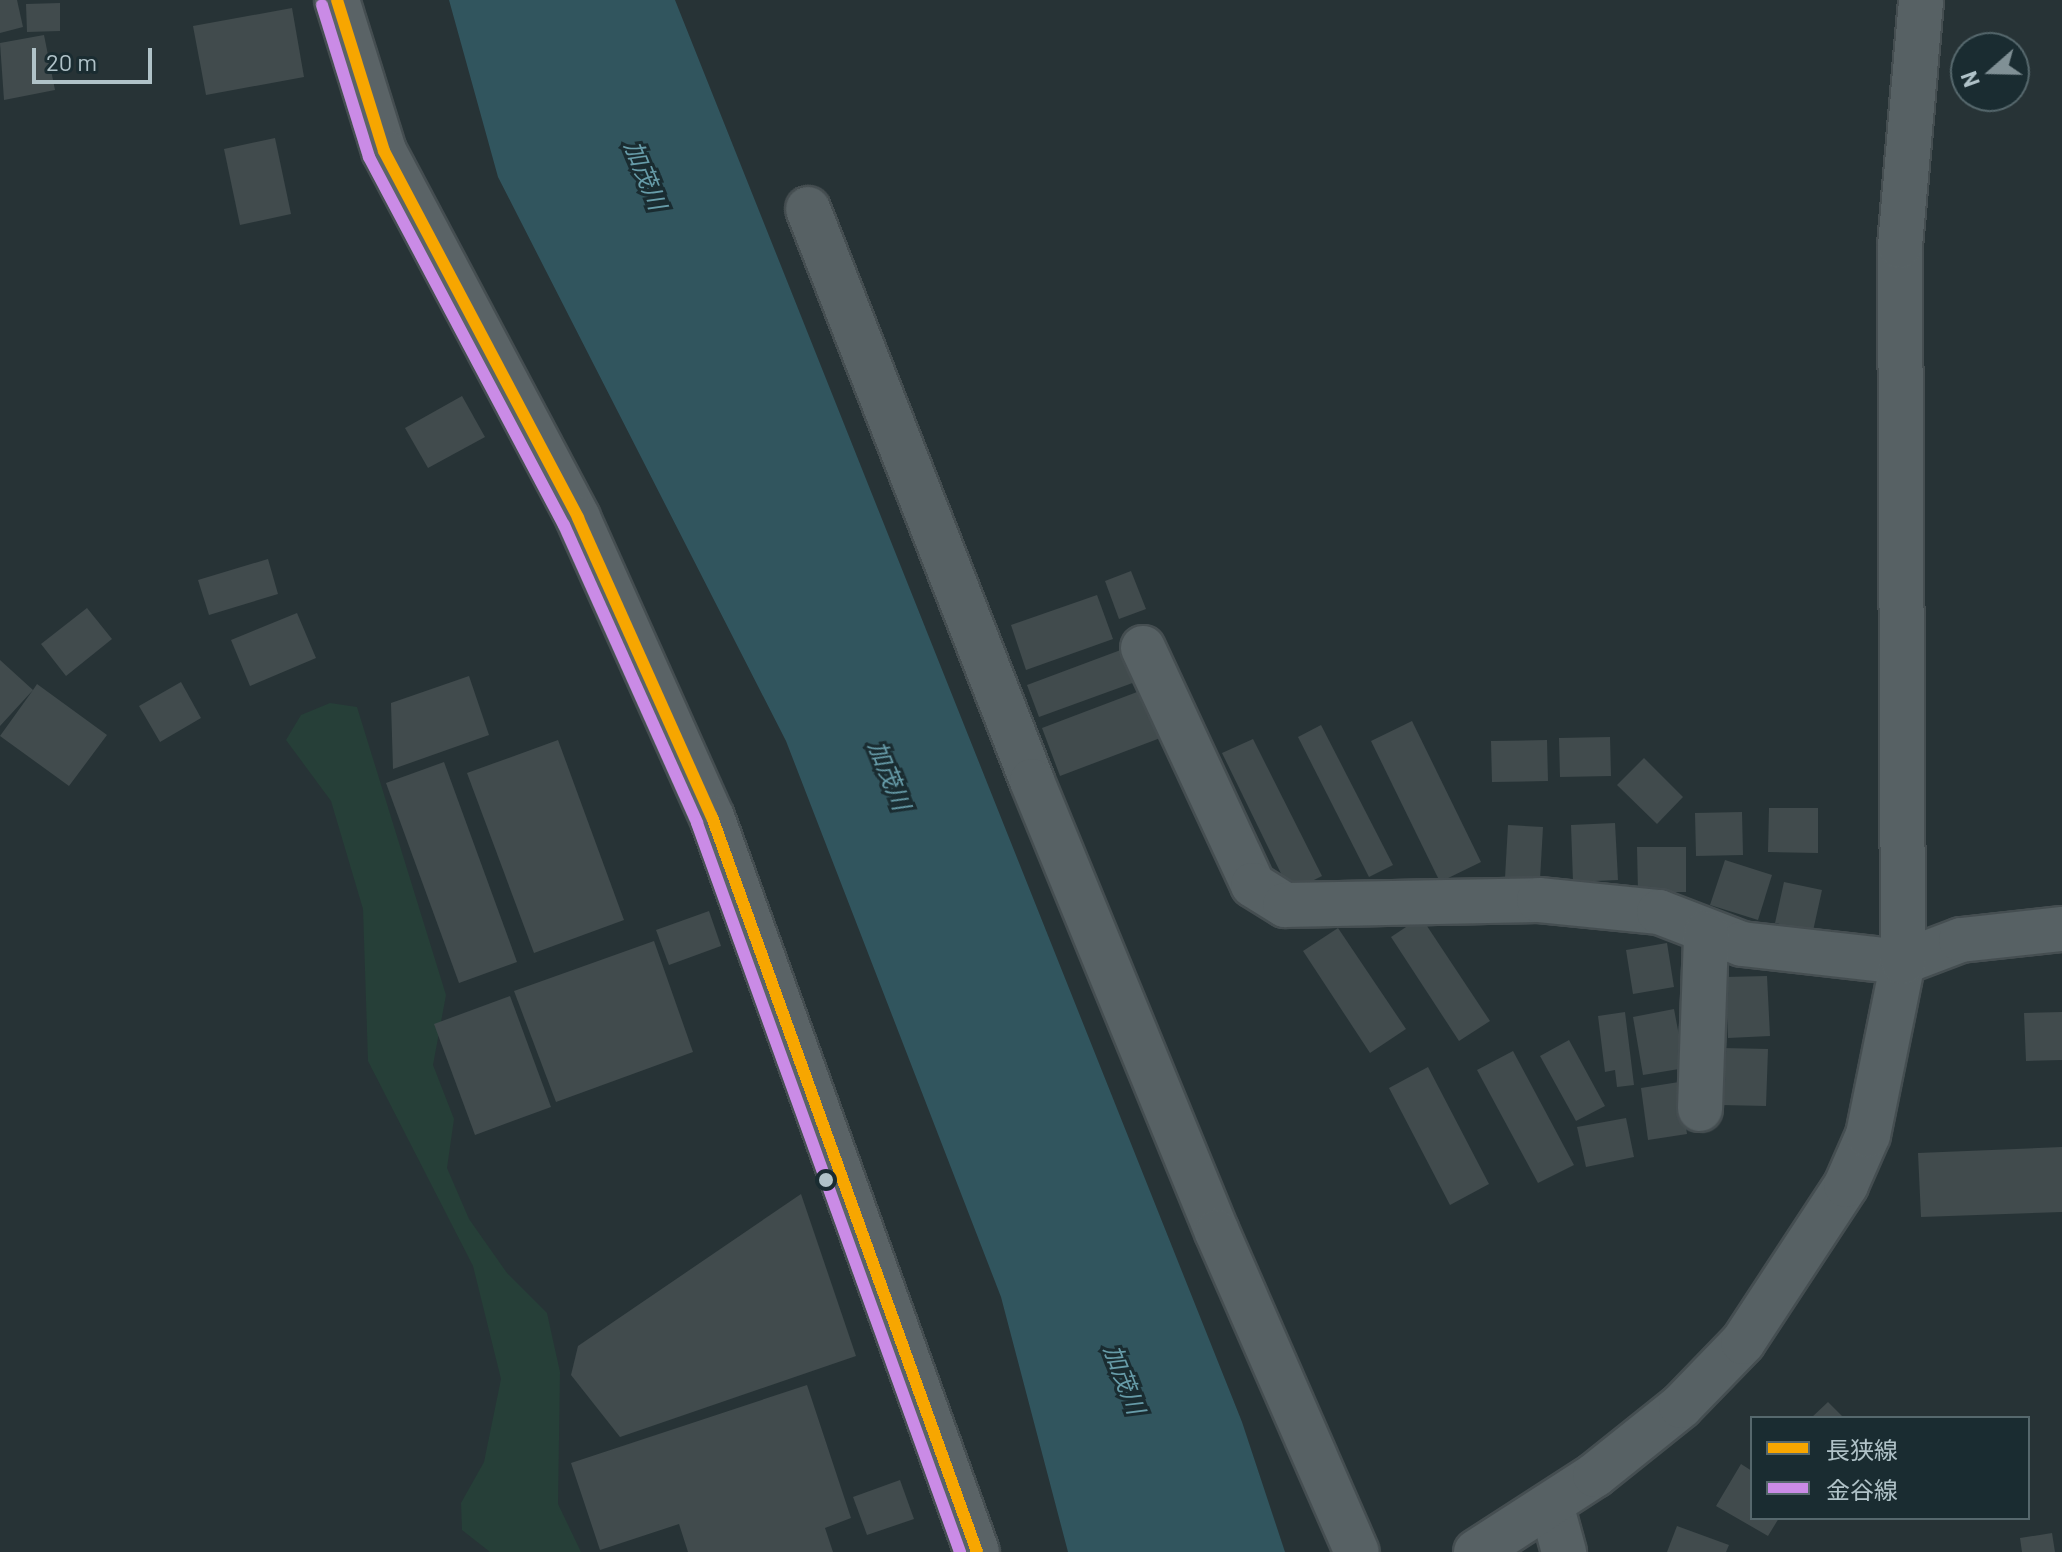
<!DOCTYPE html>
<html>
<head>
<meta charset="utf-8">
<style>
	body { margin:0 }
	#map { position:relative; width:2062px; height:1552px; overflow:hidden; background:#273336; font-family:Barlow,"Noto Sans JP",sans-serif }
	div>[style] { position:absolute }
	[style*='--x'] { left:calc(var(--x)*1px); top:calc(var(--y)*1px); width:calc(var(--w)*1px); rotate:calc(var(--a)*1deg) }
	.green>* { inset:0; background:#263f38 }
	.water>* { inset:0; background:#31555e }
	.building>* { inset:0; background:#414b4d }
	.roads { filter:drop-shadow(2px 0 #454e51) drop-shadow(-2px 0 #454e51) drop-shadow(0 2px #454e51) drop-shadow(0 -2px #454e51) }
	.minor>* { height:44px; margin:-22px; padding:0 22px; transform-origin:22px; border-radius:22px; background:#576164 }
	.tertiary>* { height:44px; margin:-22px; padding:0 22px; transform-origin:22px; border-radius:22px; background:#576164 }
	.primary>* { height:44px; margin:-22px; padding:0 22px; transform-origin:22px; border-radius:22px; background:#5a6366 }
	.bus-1>* { height:12px; margin:-6px; padding:0 6px; transform-origin:6px; border-radius:6px; background:#f7a600 }
	.bus-2>* { height:12px; margin:-6px; padding:0 6px; transform-origin:6px; border-radius:6px; background:#ca8be6 }
	.dots>* { width:22px; height:22px; translate:-50% -50%; box-sizing:border-box; border:4px solid #1a2c31; border-radius:50% }
	span { translate:-50% -50%; white-space:nowrap; text-align:center; line-height:1.15; -webkit-text-stroke:6px #1a2c31; paint-order:stroke }
	.water-label { font-size:24px; color:#679ca9; font-style:italic }
	.legend { position:absolute; left:1750px; top:1416px; width:280px; height:104px; box-sizing:border-box; background:#1a2c31; border:2px solid #56686d; margin:0; padding:10px 14px; list-style:none; font-size:24px; color:#b0c2c8 }
	.legend li { display:flex; align-items:center; gap:16px; height:40px }
	.legend b { width:40px; border:2px solid #56686d }
	.north { position:absolute; left:1950px; top:32px; width:80px; height:80px; box-sizing:border-box; background:#1a2c31; border:2px solid #56686d; border-radius:50%; rotate:250deg; font-size:22px; font-weight:700; line-height:32px; text-align:center; color:#b0c2c8 }
	.north::after { content:''; display:block; margin:auto; width:28px; height:36px; background:#809095; clip-path:polygon(50% 0,100% 100%,50% 72%,0 100%) }
	.scale { position:absolute; left:32px; top:48px; width:120px; height:36px; box-sizing:border-box; border:4px solid #b0c2c8; border-top:0; padding-left:10px; font-size:24px; line-height:28px; white-space:nowrap; color:#b0c2c8; -webkit-text-stroke:6px #1a2c31; paint-order:stroke }
</style>
</head>
<body>
<div id="map">
	<div class="green">
		<div style="clip-path:polygon(330px 703px,357px 707px,446px 995px,433px 1065px,454px 1119px,447px 1168px,469px 1219px,507px 1273px,547px 1313px,560px 1372px,558px 1504px,581px 1552px,490px 1552px,462px 1530px,461px 1503px,484px 1462px,501px 1379px,473px 1266px,368px 1061px,363px 909px,331px 801px,286px 740px,301px 715px)"></div>
	</div>
	<div class="water">
		<div style="clip-path:polygon(449px 0,675px 0,1242px 1422px,1285px 1552px,1068px 1552px,1001px 1297px,786px 741px,498px 177px)"></div>
	</div>
	<div class="building">
		<div style="clip-path:polygon(0 0,17px 0,23px 27px,0 33px)"></div>
		<div style="clip-path:polygon(60px 3px,60px 31px,27px 32px,26px 4px)"></div>
		<div style="clip-path:polygon(292px 8px,304px 77px,206px 95px,193px 26px)"></div>
		<div style="clip-path:polygon(44px 35px,55px 90px,4px 100px,0 43px)"></div>
		<div style="clip-path:polygon(275px 138px,291px 214px,240px 225px,224px 149px)"></div>
		<div style="clip-path:polygon(462px 396px,485px 437px,428px 468px,405px 428px)"></div>
		<div style="clip-path:polygon(268px 559px,278px 594px,209px 615px,198px 580px)"></div>
		<div style="clip-path:polygon(1131px 571px,1146px 609px,1119px 619px,1105px 581px)"></div>
		<div style="clip-path:polygon(1097px 595px,1113px 639px,1026px 670px,1011px 625px)"></div>
		<div style="clip-path:polygon(87px 608px,112px 639px,66px 676px,41px 644px)"></div>
		<div style="clip-path:polygon(297px 613px,316px 658px,250px 686px,231px 640px)"></div>
		<div style="clip-path:polygon(1126px 648px,1138px 681px,1039px 717px,1027px 685px)"></div>
		<div style="clip-path:polygon(0 660px,33px 690px,37px 684px,107px 735px,69px 786px,0 736px,33px 690px,0 726px)"></div>
		<div style="clip-path:polygon(469px 676px,489px 735px,393px 769px,391px 703px)"></div>
		<div style="clip-path:polygon(181px 682px,201px 718px,160px 742px,139px 706px)"></div>
		<div style="clip-path:polygon(1145px 689px,1163px 737px,1060px 776px,1042px 728px)"></div>
		<div style="clip-path:polygon(1412px 721px,1481px 862px,1440px 882px,1371px 741px)"></div>
		<div style="clip-path:polygon(1321px 725px,1393px 865px,1369px 877px,1298px 737px)"></div>
		<div style="clip-path:polygon(1610px 737px,1611px 776px,1560px 777px,1559px 738px)"></div>
		<div style="clip-path:polygon(1253px 739px,1322px 876px,1290px 892px,1222px 753px)"></div>
		<div style="clip-path:polygon(558px 740px,624px 920px,534px 953px,467px 773px)"></div>
		<div style="clip-path:polygon(1547px 740px,1548px 781px,1492px 782px,1491px 741px)"></div>
		<div style="clip-path:polygon(1644px 758px,1683px 797px,1657px 824px,1617px 785px)"></div>
		<div style="clip-path:polygon(444px 762px,517px 962px,459px 983px,386px 783px)"></div>
		<div style="clip-path:polygon(1769px 808px,1818px 808px,1818px 853px,1768px 852px)"></div>
		<div style="clip-path:polygon(1742px 812px,1743px 855px,1696px 856px,1695px 813px)"></div>
		<div style="clip-path:polygon(1615px 823px,1618px 880px,1573px 882px,1571px 825px)"></div>
		<div style="clip-path:polygon(1508px 825px,1543px 827px,1540px 880px,1505px 878px)"></div>
		<div style="clip-path:polygon(1637px 847px,1686px 847px,1686px 892px,1638px 892px)"></div>
		<div style="clip-path:polygon(1725px 860px,1772px 875px,1758px 920px,1710px 905px)"></div>
		<div style="clip-path:polygon(1784px 882px,1822px 890px,1813px 931px,1775px 923px)"></div>
		<div style="clip-path:polygon(709px 911px,721px 946px,669px 965px,656px 930px)"></div>
		<div style="clip-path:polygon(1421px 917px,1490px 1021px,1459px 1041px,1391px 937px)"></div>
		<div style="clip-path:polygon(1338px 928px,1406px 1029px,1370px 1053px,1303px 951px)"></div>
		<div style="clip-path:polygon(654px 941px,693px 1052px,556px 1102px,514px 991px)"></div>
		<div style="clip-path:polygon(1667px 943px,1674px 987px,1633px 994px,1626px 950px)"></div>
		<div style="clip-path:polygon(1767px 976px,1770px 1036px,1728px 1038px,1725px 977px)"></div>
		<div style="clip-path:polygon(510px 996px,551px 1107px,475px 1135px,434px 1024px)"></div>
		<div style="clip-path:polygon(1674px 1009px,1685px 1068px,1643px 1075px,1633px 1017px)"></div>
		<div style="clip-path:polygon(1625px 1012px,1634px 1085px,1617px 1087px,1615px 1070px,1605px 1072px,1598px 1016px)"></div>
		<div style="clip-path:polygon(2062px 1012px,2062px 1060px,2026px 1061px,2024px 1013px)"></div>
		<div style="clip-path:polygon(1569px 1040px,1605px 1106px,1576px 1121px,1540px 1056px)"></div>
		<div style="clip-path:polygon(1723px 1048px,1768px 1049px,1766px 1106px,1721px 1105px)"></div>
		<div style="clip-path:polygon(1513px 1051px,1574px 1165px,1538px 1183px,1477px 1070px)"></div>
		<div style="clip-path:polygon(1428px 1067px,1489px 1184px,1450px 1205px,1389px 1088px)"></div>
		<div style="clip-path:polygon(1679px 1082px,1687px 1134px,1648px 1140px,1641px 1088px)"></div>
		<div style="clip-path:polygon(1626px 1118px,1634px 1157px,1586px 1167px,1577px 1127px)"></div>
		<div style="clip-path:polygon(2062px 1147px,2062px 1212px,1921px 1217px,1918px 1153px)"></div>
		<div style="clip-path:polygon(801px 1194px,856px 1356px,620px 1437px,571px 1375px,578px 1346px)"></div>
		<div style="clip-path:polygon(807px 1385px,851px 1518px,825px 1528px,833px 1552px,688px 1552px,679px 1524px,600px 1550px,571px 1463px)"></div>
		<div style="clip-path:polygon(1828px 1402px,1844px 1418px,1811px 1418px)"></div>
		<div style="clip-path:polygon(1741px 1464px,1752px 1471px,1752px 1518px,1779px 1518px,1768px 1536px,1716px 1506px)"></div>
		<div style="clip-path:polygon(900px 1480px,914px 1519px,867px 1535px,853px 1497px)"></div>
		<div style="clip-path:polygon(1677px 1526px,1729px 1545px,1726px 1552px,1667px 1552px)"></div>
		<div style="clip-path:polygon(2052px 1533px,2055px 1552px,2022px 1552px,2020px 1538px)"></div>
	</div>
	<div class="roads">
		<div class="minor">
			<div style="--x:808;--y:209;--w:614;--a:68.61"></div>
			<div style="--x:1032;--y:781;--w:487;--a:67.7"></div>
			<div style="--x:1217;--y:1232;--w:349;--a:66.4"></div>
			<div style="--x:1143;--y:648;--w:261;--a:65.1"></div>
			<div style="--x:1253;--y:885;--w:38;--a:32"></div>
			<div style="--x:1285;--y:905;--w:254;--a:-1.1"></div>
			<div style="--x:1539;--y:900;--w:121;--a:5.7"></div>
			<div style="--x:1659;--y:912;--w:89;--a:21.1"></div>
			<div style="--x:1742;--y:944;--w:162;--a:6.4"></div>
			<div style="--x:1903;--y:962;--w:62;--a:-20.8"></div>
			<div style="--x:1961;--y:940;--w:102;--a:-6.2"></div>
			<div style="--x:1700;--y:1109;--w:176;--a:-88"></div>
			<div style="--x:1552;--y:1508;--w:46;--a:74.7"></div>
		</div>
		<div class="tertiary">
			<div style="--x:1476;--y:1552;--w:142;--a:-32.9"></div>
			<div style="--x:1595;--y:1475;--w:110;--a:-38.7"></div>
			<div style="--x:1681;--y:1406;--w:89;--a:-45.9"></div>
			<div style="--x:1743;--y:1342;--w:188;--a:-56.7"></div>
			<div style="--x:1846;--y:1185;--w:55;--a:-66.3"></div>
			<div style="--x:1868;--y:1135;--w:177;--a:-78.6"></div>
			<div style="--x:1903;--y:962;--w:716;--a:-90.24"></div>
			<div style="--x:1900;--y:246;--w:247;--a:-85.1"></div>
		</div>
		<div class="primary">
			<div style="--x:337;--y:0;--w:158;--a:72.7"></div>
			<div style="--x:384;--y:151;--w:415;--a:62.1"></div>
			<div style="--x:578;--y:518;--w:328;--a:65.9"></div>
			<div style="--x:712;--y:817;--w:781;--a:70.17"></div>
		</div>
	</div>
	<div class="bus-1">
		<div style="--x:337;--y:0;--w:158;--a:72.7"></div>
		<div style="--x:384;--y:151;--w:415;--a:62.1"></div>
		<div style="--x:578;--y:518;--w:328;--a:65.9"></div>
		<div style="--x:712;--y:817;--w:781;--a:70.17"></div>
	</div>
	<div class="bus-2">
		<div style="--x:322;--y:5;--w:159;--a:72.8"></div>
		<div style="--x:369;--y:157;--w:416;--a:62.1"></div>
		<div style="--x:564;--y:525;--w:326;--a:65.9"></div>
		<div style="--x:697;--y:823;--w:775;--a:70.16"></div>
	</div>
	<div class="dots">
		<div style="left:826px;top:1180px;background:#b0c2c8"></div>
	</div>
	<div class="water-label">
		<span style="left:646px;top:175px;rotate:68deg">加茂川</span>
		<span style="left:890px;top:775px;rotate:68deg">加茂川</span>
		<span style="left:1125px;top:1379px;rotate:69deg">加茂川</span>
	</div>
	<ul class="legend">
	<li><b style="height:10px;background:#f7a600"></b>長狭線</li>
	<li><b style="height:10px;background:#ca8be6"></b>金谷線</li>
	</ul>
	<div class="north">N</div>
	<div class="scale">20 m</div>
</div>
</body>
</html>
